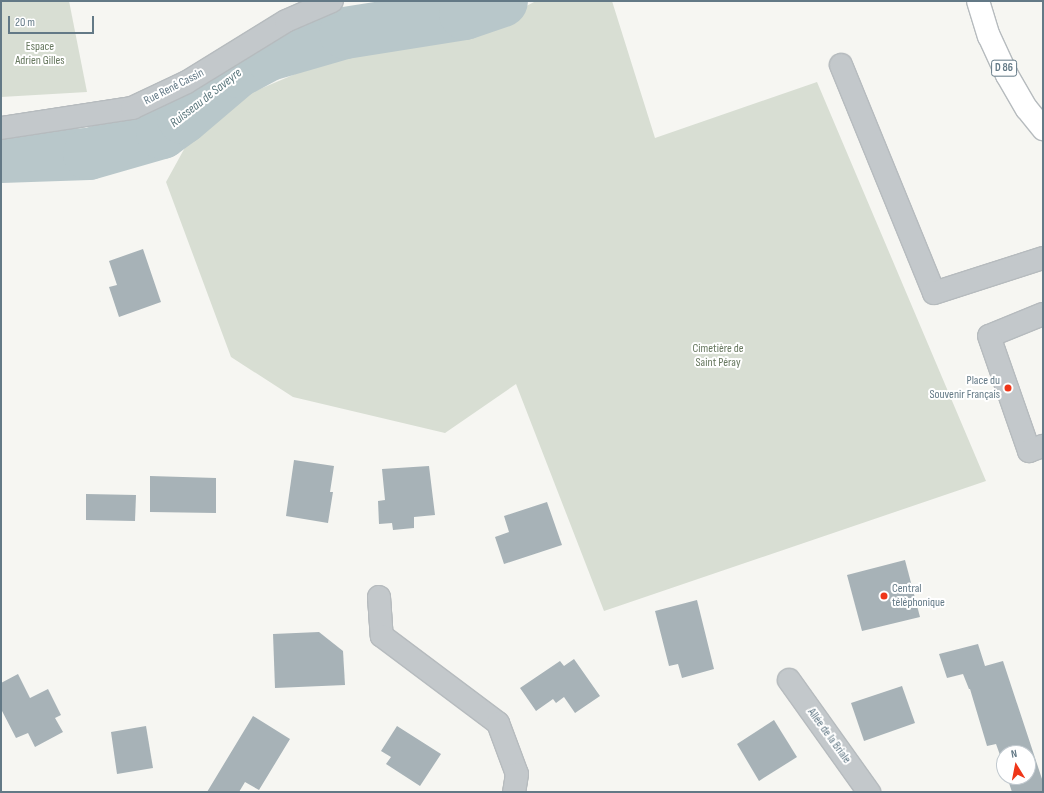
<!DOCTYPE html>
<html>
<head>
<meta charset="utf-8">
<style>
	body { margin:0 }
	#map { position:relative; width:1044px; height:793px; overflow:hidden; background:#f6f6f2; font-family:"Sofia Sans Condensed",sans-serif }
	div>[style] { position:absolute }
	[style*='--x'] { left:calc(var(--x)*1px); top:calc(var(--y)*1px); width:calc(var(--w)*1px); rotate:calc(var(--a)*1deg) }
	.green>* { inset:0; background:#d8ded3 }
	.river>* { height:52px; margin:-26px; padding:0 26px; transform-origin:26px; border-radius:26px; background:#b8c7ca }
	.building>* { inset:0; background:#a7b2b7 }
	.roads { filter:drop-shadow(1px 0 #b6bbbe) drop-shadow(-1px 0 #b6bbbe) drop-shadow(0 1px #b6bbbe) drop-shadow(0 -1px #b6bbbe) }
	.minor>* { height:22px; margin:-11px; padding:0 11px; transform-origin:11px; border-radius:11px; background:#c3c8cb }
	.major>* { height:22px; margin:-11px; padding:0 11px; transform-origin:11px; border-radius:11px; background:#fff }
	.dots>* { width:11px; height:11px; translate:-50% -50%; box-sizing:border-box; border:2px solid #fff; border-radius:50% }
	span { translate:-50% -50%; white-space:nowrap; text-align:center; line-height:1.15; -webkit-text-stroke:4px #fff; paint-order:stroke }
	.shield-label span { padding:1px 3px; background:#fff; border:1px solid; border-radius:3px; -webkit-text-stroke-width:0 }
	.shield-label { font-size:11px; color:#637986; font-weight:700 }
	.park-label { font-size:12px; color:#66775e }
	.street-label { font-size:12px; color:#637986 }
	.poi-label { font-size:12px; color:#637986 }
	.right { translate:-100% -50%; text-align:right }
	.left { translate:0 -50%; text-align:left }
	.water-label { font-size:13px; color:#5a767c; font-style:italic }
	.frame { position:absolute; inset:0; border:2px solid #637986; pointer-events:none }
	.north { position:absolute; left:996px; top:745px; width:40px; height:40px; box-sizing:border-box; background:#fff; border:1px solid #c1c9cf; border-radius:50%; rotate:350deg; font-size:11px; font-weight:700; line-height:16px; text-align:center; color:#637986 }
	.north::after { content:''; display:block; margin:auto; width:14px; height:18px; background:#ef3619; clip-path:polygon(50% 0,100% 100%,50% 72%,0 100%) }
	.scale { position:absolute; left:8px; top:16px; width:86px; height:18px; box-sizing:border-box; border:2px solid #637986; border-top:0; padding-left:5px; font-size:12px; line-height:14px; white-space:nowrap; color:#637986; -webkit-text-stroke:3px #fff; paint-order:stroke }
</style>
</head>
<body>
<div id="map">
	<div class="green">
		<div style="clip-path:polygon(1px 1px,69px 1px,87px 92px,1px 97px)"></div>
		<div style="clip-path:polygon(536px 1px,612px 1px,655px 138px,817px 82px,986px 481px,604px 611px,516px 384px,445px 433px,293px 397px,231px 357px,166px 182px,193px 133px,234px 100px,340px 55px,490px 25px)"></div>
	</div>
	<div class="river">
		<div style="--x:1;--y:157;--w:88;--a:-2"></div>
		<div style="--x:89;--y:154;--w:76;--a:-16"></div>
		<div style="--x:162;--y:133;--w:26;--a:-36"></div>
		<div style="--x:183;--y:118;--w:71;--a:-40.4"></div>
		<div style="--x:237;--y:72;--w:36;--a:-28"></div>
		<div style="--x:269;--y:55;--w:79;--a:-16.1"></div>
		<div style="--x:345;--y:33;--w:121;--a:-9"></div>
		<div style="--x:465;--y:14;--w:39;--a:-19"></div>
	</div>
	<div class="building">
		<div style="clip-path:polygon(143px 249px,161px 302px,119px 317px,109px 287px,117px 285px,109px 261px)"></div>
		<div style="clip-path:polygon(294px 460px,334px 466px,330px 492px,333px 492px,328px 523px,286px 516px)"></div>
		<div style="clip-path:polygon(429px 466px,435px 515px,414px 517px,414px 528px,393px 530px,392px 523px,379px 524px,378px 501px,385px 500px,382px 469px)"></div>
		<div style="clip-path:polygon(150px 476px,216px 478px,216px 513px,150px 512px)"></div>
		<div style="clip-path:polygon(86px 494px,136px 495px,135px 521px,86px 520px)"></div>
		<div style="clip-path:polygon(547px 502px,562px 545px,504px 564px,495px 537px,509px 532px,504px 516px)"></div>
		<div style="clip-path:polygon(905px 560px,920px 617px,862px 631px,847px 575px)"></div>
		<div style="clip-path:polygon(697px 600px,714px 669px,682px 678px,678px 664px,669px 666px,655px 611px)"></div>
		<div style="clip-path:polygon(319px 632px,343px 651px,345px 685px,275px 688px,273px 634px)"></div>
		<div style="clip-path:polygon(978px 644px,985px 666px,1003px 661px,1043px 782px,1043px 792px,1012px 792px,1007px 777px,1028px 777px,1028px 753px,1004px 753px,1004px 766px,996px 744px,987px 746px,970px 689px,969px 689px,963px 674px,947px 678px,939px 654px)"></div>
		<div style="clip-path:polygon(574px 659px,600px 696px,575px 713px,564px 697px,556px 703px,553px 699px,536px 711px,520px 688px,560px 661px,564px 666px)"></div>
		<div style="clip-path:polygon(18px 674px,30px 698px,48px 689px,61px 715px,55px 718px,63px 732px,35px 747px,28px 733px,16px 738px,1px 709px,1px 683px)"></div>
		<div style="clip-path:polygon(902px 686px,915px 723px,864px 741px,851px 703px)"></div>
		<div style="clip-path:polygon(253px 716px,290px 739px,259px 790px,245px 782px,239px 792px,207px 792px)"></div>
		<div style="clip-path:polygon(774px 720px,797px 757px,759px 781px,737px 744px)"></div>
		<div style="clip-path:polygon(146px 726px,153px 768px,117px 774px,111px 732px)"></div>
		<div style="clip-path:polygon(397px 726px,441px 754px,420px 786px,386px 764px,391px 757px,381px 751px)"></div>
	</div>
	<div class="roads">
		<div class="minor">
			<div style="--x:841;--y:65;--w:246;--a:67.8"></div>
			<div style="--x:934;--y:293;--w:114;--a:-17.8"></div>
			<div style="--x:1;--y:128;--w:133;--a:-8.7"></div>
			<div style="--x:132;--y:108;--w:61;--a:-25.3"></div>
			<div style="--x:187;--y:82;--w:116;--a:-31.6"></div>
			<div style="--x:286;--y:21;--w:50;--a:-23.5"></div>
			<div style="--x:1043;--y:314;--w:58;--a:157.8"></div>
			<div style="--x:989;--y:336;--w:122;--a:70.8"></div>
			<div style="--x:1029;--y:451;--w:15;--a:-20"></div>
			<div style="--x:379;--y:597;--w:39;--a:86"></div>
			<div style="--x:382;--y:636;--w:145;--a:36.9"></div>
			<div style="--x:498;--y:723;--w:54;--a:69.6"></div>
			<div style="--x:517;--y:774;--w:18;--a:99"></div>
			<div style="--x:789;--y:680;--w:138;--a:54.5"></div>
		</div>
		<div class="major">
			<div style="--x:978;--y:1;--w:37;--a:73"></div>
			<div style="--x:989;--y:36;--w:43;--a:65.2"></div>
			<div style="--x:1007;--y:75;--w:39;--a:60"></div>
			<div style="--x:1027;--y:109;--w:26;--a:51"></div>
		</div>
	</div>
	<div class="dots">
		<div style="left:1008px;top:388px;background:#ef3619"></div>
		<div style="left:884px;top:596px;background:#ef3619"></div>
	</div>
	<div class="shield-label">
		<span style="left:1004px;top:68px">D 86</span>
	</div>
	<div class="park-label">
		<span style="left:40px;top:54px">Espace<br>Adrien Gilles</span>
		<span style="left:718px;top:356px">Cimetière de<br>Saint Péray</span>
	</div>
	<div class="street-label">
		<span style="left:174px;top:87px;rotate:-27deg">Rue René Cassin</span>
		<span style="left:829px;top:736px;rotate:54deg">Allée de la Briale</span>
	</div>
	<div class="poi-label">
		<span class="right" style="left:1000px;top:388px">Place du<br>Souvenir Français</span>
		<span class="left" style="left:892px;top:596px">Central<br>téléphonique</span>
	</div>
	<div class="water-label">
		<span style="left:206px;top:98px;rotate:-38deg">Ruisseau de Saveyre</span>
	</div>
	<div class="frame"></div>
	<div class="north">N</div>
	<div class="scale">20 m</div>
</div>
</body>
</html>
